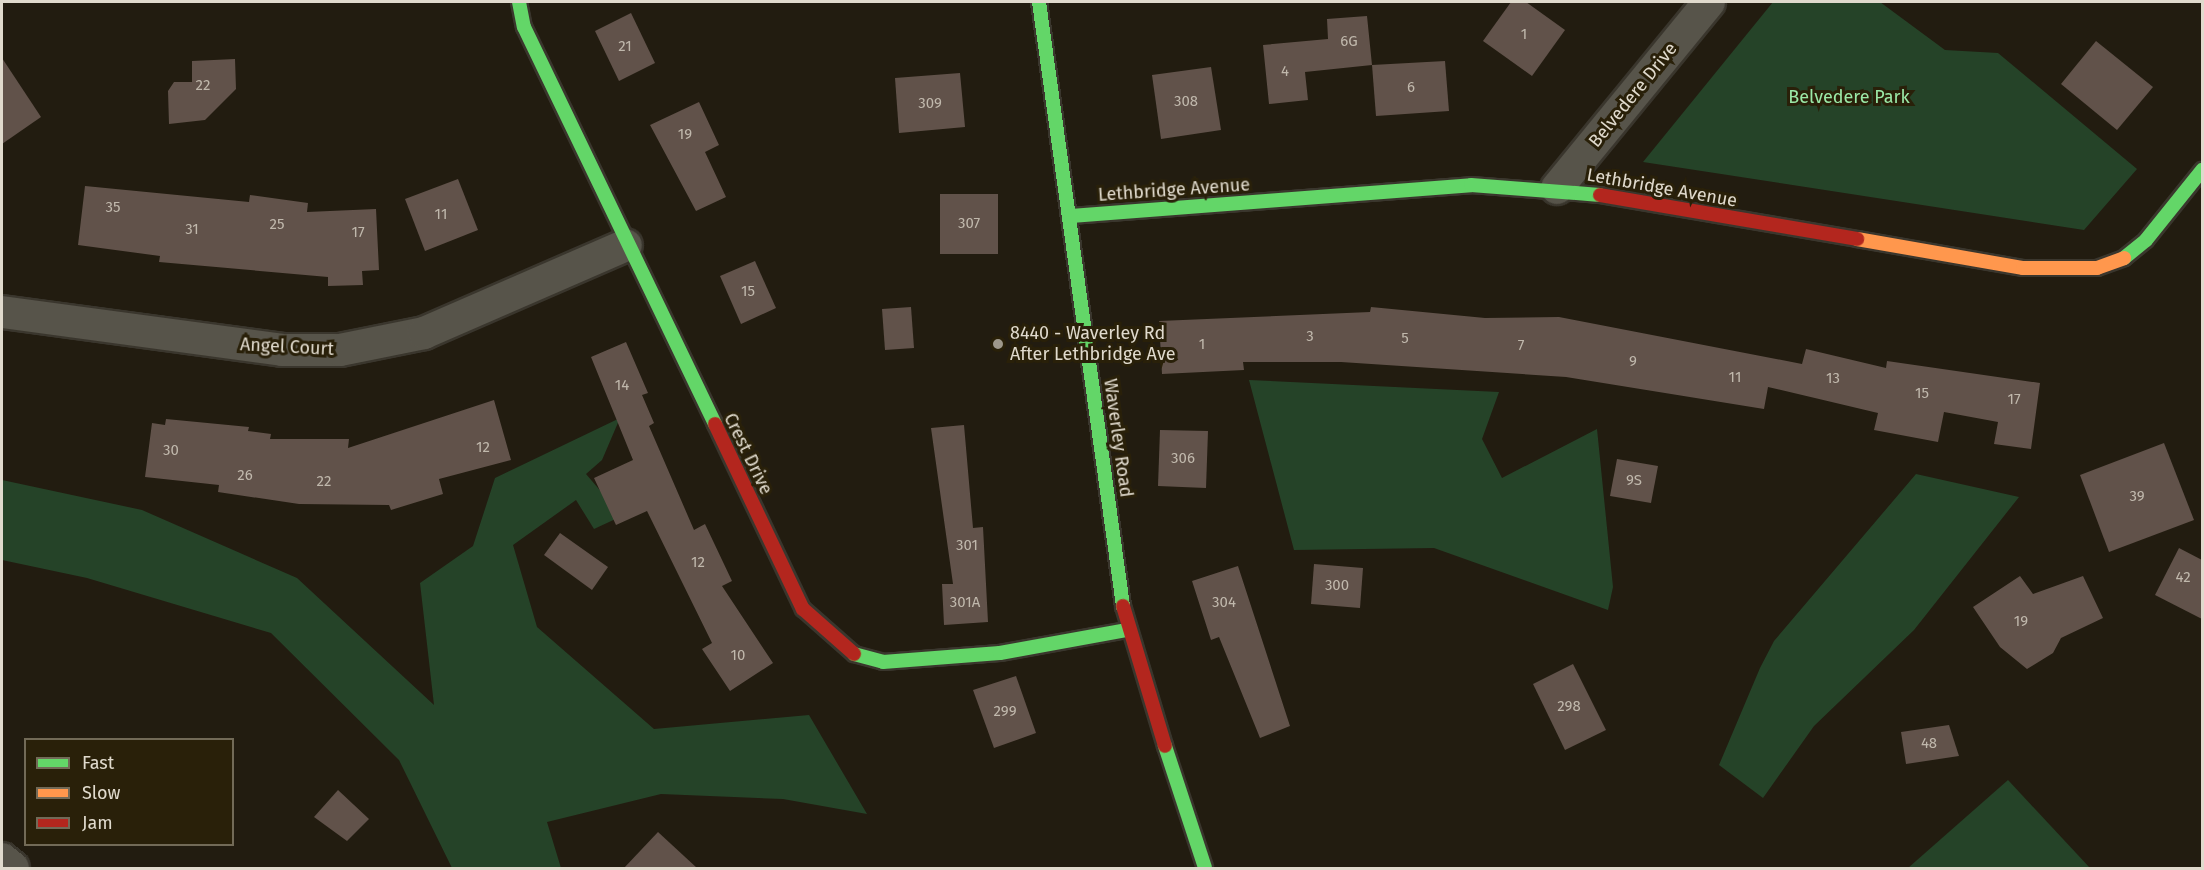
<!DOCTYPE html>
<html>
<head>
<meta charset="utf-8">
<style>
	body { margin:0 }
	#map { position:relative; width:2204px; height:870px; overflow:hidden; background:#221c10; font-family:"Fira Sans",sans-serif }
	div>[style] { position:absolute }
	[style*='--x'] { left:calc(var(--x)*1px); top:calc(var(--y)*1px); width:calc(var(--w)*1px); rotate:calc(var(--a)*1deg) }
	.green>* { inset:0; background:#254328 }
	.building>* { inset:0; background:#61524a }
	.roads { filter:drop-shadow(2px 0 #3a362d) drop-shadow(-2px 0 #3a362d) drop-shadow(0 2px #3a362d) drop-shadow(0 -2px #3a362d) }
	.street>* { height:32px; margin:-16px; padding:0 16px; transform-origin:16px; border-radius:16px; background:#57544a }
	.fast>* { height:14px; margin:-7px; padding:0 7px; transform-origin:7px; border-radius:7px; background:#63d668 }
	.slow>* { height:14px; margin:-7px; padding:0 7px; transform-origin:7px; border-radius:7px; background:#ff974d }
	.jam>* { height:14px; margin:-7px; padding:0 7px; transform-origin:7px; border-radius:7px; background:#b3261e }
	.dots>* { width:16px; height:16px; translate:-50% -50%; box-sizing:border-box; border:3px solid #292009; border-radius:50% }
	span { translate:-50% -50%; white-space:nowrap; text-align:center; line-height:1.15; -webkit-text-stroke:6px #292009; paint-order:stroke }
	.number-label { font-size:15px; color:#c0b8ac }
	.number-label span { -webkit-text-stroke-width:0 }
	.street-label { font-size:18px; color:#e0dacd }
	.park-label { font-size:18px; color:#9be9a7 }
	.poi-label { font-size:18px; color:#e0dacd }
	.left { translate:0 -50%; text-align:left }
	.frame { position:absolute; inset:0; border:3px solid #e0dacd; pointer-events:none }
	.legend { position:absolute; left:24px; top:738px; width:210px; height:108px; box-sizing:border-box; background:#292009; border:2px solid #726a57; margin:0; padding:8px 10px; list-style:none; font-size:18px; color:#e0dacd }
	.legend li { display:flex; align-items:center; gap:12px; height:30px }
	.legend b { width:30px; border:2px solid #726a57 }
</style>
</head>
<body>
<div id="map">
	<div class="green">
		<div style="clip-path:polygon(1773px 2px,1880px 2px,1945px 50px,1998px 53px,2137px 169px,2084px 230px,1643px 162px)"></div>
		<div style="clip-path:polygon(1249px 380px,1499px 392px,1482px 439px,1502px 478px,1597px 429px,1613px 587px,1608px 610px,1434px 548px,1294px 550px)"></div>
		<div style="clip-path:polygon(620px 418px,602px 460px,586px 474px,622px 516px,594px 529px,576px 500px,513px 545px,537px 627px,654px 729px,809px 715px,867px 814px,783px 799px,661px 794px,547px 822px,561px 868px,452px 868px,399px 760px,271px 633px,87px 578px,2px 560px,2px 480px,142px 510px,297px 578px,434px 705px,420px 583px,473px 546px,495px 478px)"></div>
		<div style="clip-path:polygon(1916px 474px,2019px 497px,1914px 630px,1814px 726px,1763px 798px,1719px 765px,1760px 668px,1774px 641px)"></div>
		<div style="clip-path:polygon(2008px 780px,2090px 868px,1908px 868px)"></div>
	</div>
	<div class="building">
		<div style="clip-path:polygon(1511px 2px,1526px 2px,1565px 30px,1532px 76px,1483px 41px)"></div>
		<div style="clip-path:polygon(631px 13px,655px 63px,619px 81px,595px 31px)"></div>
		<div style="clip-path:polygon(1367px 16px,1372px 65px,1305px 72px,1308px 100px,1269px 104px,1263px 45px,1328px 39px,1327px 19px)"></div>
		<div style="clip-path:polygon(2096px 41px,2153px 87px,2117px 130px,2061px 84px)"></div>
		<div style="clip-path:polygon(2px 58px,41px 117px,2px 144px)"></div>
		<div style="clip-path:polygon(235px 59px,236px 89px,205px 120px,169px 124px,168px 91px,174px 82px,192px 82px,192px 61px)"></div>
		<div style="clip-path:polygon(1445px 61px,1449px 111px,1376px 116px,1372px 65px)"></div>
		<div style="clip-path:polygon(1211px 67px,1221px 130px,1161px 139px,1152px 75px)"></div>
		<div style="clip-path:polygon(960px 73px,965px 127px,899px 133px,895px 78px)"></div>
		<div style="clip-path:polygon(699px 102px,719px 145px,705px 152px,726px 197px,696px 211px,650px 125px)"></div>
		<div style="clip-path:polygon(458px 179px,478px 230px,425px 251px,405px 199px)"></div>
		<div style="clip-path:polygon(85px 186px,249px 202px,250px 195px,308px 203px,307px 212px,376px 209px,379px 270px,362px 271px,363px 285px,328px 286px,328px 277px,159px 262px,160px 256px,78px 245px)"></div>
		<div style="clip-path:polygon(940px 194px,998px 194px,998px 254px,940px 254px)"></div>
		<div style="clip-path:polygon(755px 261px,776px 308px,741px 324px,720px 276px)"></div>
		<div style="clip-path:polygon(911px 307px,914px 348px,885px 350px,882px 309px)"></div>
		<div style="clip-path:polygon(1371px 307px,1485px 318px,1559px 317px,1802px 364px,1806px 349px,1886px 368px,1887px 361px,2040px 383px,2031px 449px,1994px 444px,1998px 422px,1944px 412px,1938px 442px,1874px 430px,1878px 413px,1768px 387px,1764px 409px,1566px 377px,1341px 362px,1243px 362px,1244px 370px,1162px 374px,1159px 321px,1370px 312px)"></div>
		<div style="clip-path:polygon(626px 342px,648px 393px,642px 395px,654px 423px,649px 426px,694px 530px,705px 524px,732px 581px,722px 586px,773px 663px,730px 691px,702px 649px,712px 643px,647px 511px,616px 525px,594px 478px,633px 460px,591px 357px)"></div>
		<div style="clip-path:polygon(494px 400px,511px 460px,439px 479px,443px 494px,391px 510px,389px 505px,299px 504px,218px 492px,219px 485px,145px 477px,152px 423px,165px 425px,166px 419px,249px 427px,248px 431px,271px 434px,270px 439px,349px 439px,348px 448px)"></div>
		<div style="clip-path:polygon(964px 425px,973px 528px,983px 527px,988px 622px,944px 625px,942px 584px,953px 584px,931px 428px)"></div>
		<div style="clip-path:polygon(1160px 430px,1208px 431px,1206px 488px,1158px 486px)"></div>
		<div style="clip-path:polygon(2164px 443px,2194px 520px,2109px 552px,2080px 475px)"></div>
		<div style="clip-path:polygon(1617px 459px,1658px 466px,1651px 503px,1610px 496px)"></div>
		<div style="clip-path:polygon(560px 533px,608px 567px,592px 590px,544px 555px)"></div>
		<div style="clip-path:polygon(2179px 548px,2202px 560px,2202px 619px,2155px 595px)"></div>
		<div style="clip-path:polygon(1314px 564px,1363px 568px,1360px 608px,1311px 604px)"></div>
		<div style="clip-path:polygon(1238px 566px,1290px 726px,1260px 738px,1219px 637px,1211px 640px,1192px 581px)"></div>
		<div style="clip-path:polygon(2020px 576px,2033px 594px,2083px 576px,2103px 618px,2061px 638px,2053px 653px,2027px 669px,2000px 647px,1973px 607px)"></div>
		<div style="clip-path:polygon(1573px 664px,1606px 730px,1565px 750px,1533px 684px)"></div>
		<div style="clip-path:polygon(1016px 676px,1036px 733px,994px 748px,973px 690px)"></div>
		<div style="clip-path:polygon(1949px 725px,1959px 756px,1906px 764px,1901px 732px)"></div>
		<div style="clip-path:polygon(338px 790px,369px 819px,347px 841px,314px 817px)"></div>
		<div style="clip-path:polygon(658px 832px,697px 868px,624px 868px)"></div>
	</div>
	<div class="roads">
		<div class="street">
			<div style="--x:1557;--y:188;--w:240;--a:-50.7"></div>
			<div style="--x:2;--y:312;--w:283;--a:7.7"></div>
			<div style="--x:282;--y:350;--w:58;--a:0"></div>
			<div style="--x:340;--y:350;--w:86;--a:-11.4"></div>
			<div style="--x:424;--y:333;--w:220;--a:-23.5"></div>
			<div style="--x:2;--y:859;--w:14;--a:39"></div>
		</div>
		<div class="fast">
			<div style="--x:519;--y:2;--w:25;--a:79"></div>
			<div style="--x:524;--y:27;--w:441;--a:64.3"></div>
			<div style="--x:1039;--y:2;--w:610;--a:82.08"></div>
			<div style="--x:1071;--y:216;--w:401;--a:-4.4"></div>
			<div style="--x:1471;--y:185;--w:129;--a:4.4"></div>
			<div style="--x:2124;--y:258;--w:28;--a:-39"></div>
			<div style="--x:2146;--y:240;--w:90;--a:-51.3"></div>
			<div style="--x:854;--y:654;--w:30;--a:15"></div>
			<div style="--x:883;--y:662;--w:117;--a:-4.4"></div>
			<div style="--x:1000;--y:653;--w:128;--a:-10.3"></div>
			<div style="--x:1165;--y:746;--w:128;--a:71.8"></div>
		</div>
		<div class="slow">
			<div style="--x:1857;--y:239;--w:169;--a:9.9"></div>
			<div style="--x:2023;--y:268;--w:74;--a:0"></div>
			<div style="--x:2097;--y:268;--w:29;--a:-20"></div>
		</div>
		<div class="jam">
			<div style="--x:1600;--y:195;--w:261;--a:9.7"></div>
			<div style="--x:715;--y:424;--w:205;--a:64.6"></div>
			<div style="--x:803;--y:609;--w:68;--a:41.4"></div>
			<div style="--x:1123;--y:606;--w:146;--a:73.3"></div>
		</div>
	</div>
	<div class="dots">
		<div style="left:998px;top:344px;background:#9e988b"></div>
	</div>
	<div class="number-label">
		<span style="left:1524px;top:35px">1</span>
		<span style="left:1349px;top:42px">6G</span>
		<span style="left:625px;top:47px">21</span>
		<span style="left:1285px;top:72px">4</span>
		<span style="left:203px;top:86px">22</span>
		<span style="left:1411px;top:88px">6</span>
		<span style="left:1186px;top:102px">308</span>
		<span style="left:930px;top:104px">309</span>
		<span style="left:685px;top:135px">19</span>
		<span style="left:113px;top:208px">35</span>
		<span style="left:441px;top:215px">11</span>
		<span style="left:969px;top:224px">307</span>
		<span style="left:277px;top:225px">25</span>
		<span style="left:192px;top:230px">31</span>
		<span style="left:358px;top:233px">17</span>
		<span style="left:748px;top:292px">15</span>
		<span style="left:1310px;top:337px">3</span>
		<span style="left:1405px;top:339px">5</span>
		<span style="left:1202px;top:345px">1</span>
		<span style="left:1521px;top:346px">7</span>
		<span style="left:1633px;top:362px">9</span>
		<span style="left:1735px;top:378px">11</span>
		<span style="left:1833px;top:379px">13</span>
		<span style="left:622px;top:386px">14</span>
		<span style="left:1922px;top:394px">15</span>
		<span style="left:2014px;top:400px">17</span>
		<span style="left:483px;top:448px">12</span>
		<span style="left:171px;top:451px">30</span>
		<span style="left:1183px;top:459px">306</span>
		<span style="left:245px;top:476px">26</span>
		<span style="left:1634px;top:481px">9S</span>
		<span style="left:324px;top:482px">22</span>
		<span style="left:2137px;top:497px">39</span>
		<span style="left:967px;top:546px">301</span>
		<span style="left:698px;top:563px">12</span>
		<span style="left:2183px;top:578px">42</span>
		<span style="left:1337px;top:586px">300</span>
		<span style="left:965px;top:603px">301A</span>
		<span style="left:1224px;top:603px">304</span>
		<span style="left:2021px;top:622px">19</span>
		<span style="left:738px;top:656px">10</span>
		<span style="left:1569px;top:707px">298</span>
		<span style="left:1005px;top:712px">299</span>
		<span style="left:1929px;top:744px">48</span>
	</div>
	<div class="street-label">
		<span style="left:1633px;top:95px;rotate:-51deg">Belvedere Drive</span>
		<span style="left:1662px;top:188px;rotate:10deg">Lethbridge Avenue</span>
		<span style="left:1174px;top:190px;rotate:-4deg">Lethbridge Avenue</span>
		<span style="left:287px;top:347px;rotate:3deg">Angel Court</span>
		<span style="left:1118px;top:438px;rotate:82deg">Waverley Road</span>
		<span style="left:748px;top:454px;rotate:64deg">Crest Drive</span>
	</div>
	<div class="park-label">
		<span style="left:1849px;top:97px">Belvedere Park</span>
	</div>
	<div class="poi-label">
		<span class="left" style="left:1010px;top:344px">8440 - Waverley Rd<br>After Lethbridge Ave</span>
	</div>
	<div class="frame"></div>
	<ul class="legend">
	<li><b style="height:8px;background:#63d668"></b>Fast</li>
	<li><b style="height:8px;background:#ff974d"></b>Slow</li>
	<li><b style="height:8px;background:#b3261e"></b>Jam</li>
	</ul>
</div>
</body>
</html>
